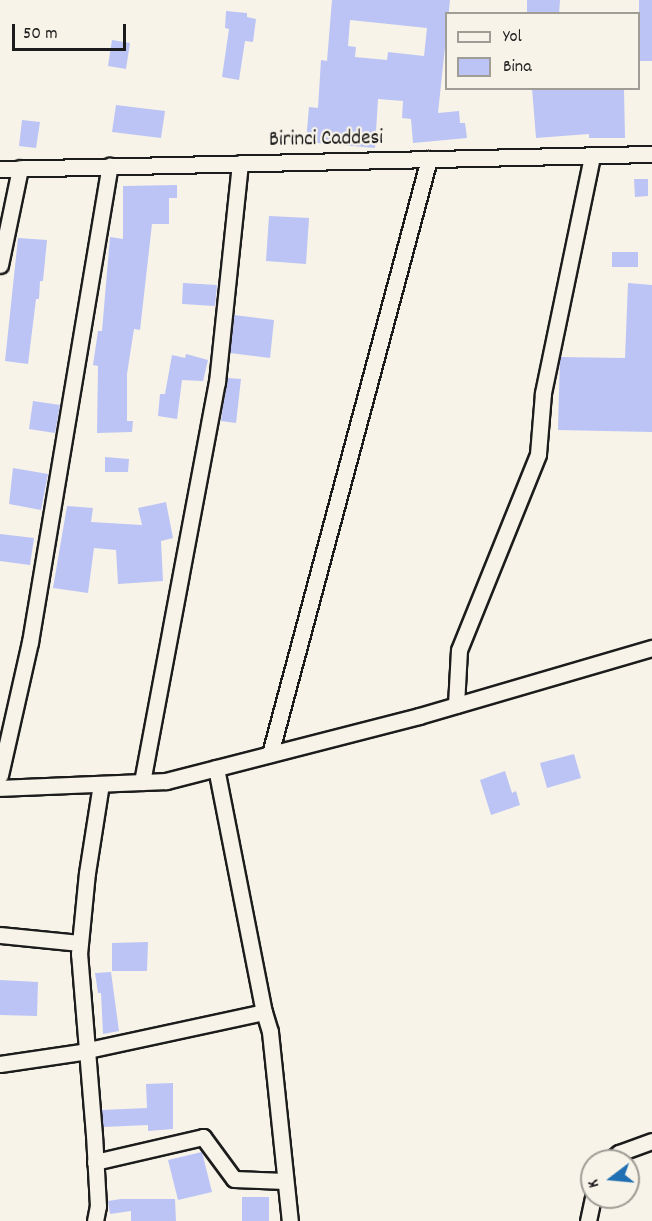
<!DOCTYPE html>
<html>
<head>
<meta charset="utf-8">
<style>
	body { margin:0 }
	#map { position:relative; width:652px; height:1221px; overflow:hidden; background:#f7f3e8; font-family:Dekko,sans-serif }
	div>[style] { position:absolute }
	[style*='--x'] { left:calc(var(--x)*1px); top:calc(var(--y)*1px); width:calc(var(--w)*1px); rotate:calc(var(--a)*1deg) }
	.building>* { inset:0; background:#bcc4f5 }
	.roads { filter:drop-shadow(2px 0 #1c1c1c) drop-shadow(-2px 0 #1c1c1c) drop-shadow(0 2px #1c1c1c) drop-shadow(0 -2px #1c1c1c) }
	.minor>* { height:15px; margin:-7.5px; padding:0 7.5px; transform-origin:7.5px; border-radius:7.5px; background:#f7f3e8 }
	span { translate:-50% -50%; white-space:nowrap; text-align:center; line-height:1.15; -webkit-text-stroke:4.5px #f7f3e8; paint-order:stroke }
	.street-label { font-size:21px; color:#1c1c1c }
	.legend { position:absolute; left:445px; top:12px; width:195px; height:78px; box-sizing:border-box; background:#f7f3e8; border:2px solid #9f9d96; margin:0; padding:8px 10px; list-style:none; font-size:18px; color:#1c1c1c }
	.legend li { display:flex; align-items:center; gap:12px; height:30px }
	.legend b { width:30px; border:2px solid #9f9d96 }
	.north { position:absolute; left:580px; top:1149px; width:60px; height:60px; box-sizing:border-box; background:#f7f3e8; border:2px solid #9f9d96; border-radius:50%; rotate:254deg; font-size:16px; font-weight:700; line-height:24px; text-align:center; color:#1c1c1c }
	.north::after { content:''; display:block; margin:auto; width:21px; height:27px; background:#1f6fb2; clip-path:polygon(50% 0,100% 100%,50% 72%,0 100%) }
	.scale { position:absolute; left:12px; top:24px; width:114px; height:27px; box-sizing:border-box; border:3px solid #1c1c1c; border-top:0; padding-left:8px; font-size:18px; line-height:21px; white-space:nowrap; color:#1c1c1c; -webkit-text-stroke:4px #f7f3e8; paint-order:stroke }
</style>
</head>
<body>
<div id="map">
	<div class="building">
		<div style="clip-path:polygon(evenodd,332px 0,450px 0,438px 113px,459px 111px,460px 123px,465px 123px,467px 138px,413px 143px,411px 119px,402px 118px,403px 101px,378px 99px,375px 148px,306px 142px,309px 107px,318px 108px,321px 60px,327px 61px,332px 0,350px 20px,427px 28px,424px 56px,388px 52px,387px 60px,355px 57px,356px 47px,348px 46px,350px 20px)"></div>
		<div style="clip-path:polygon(527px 0,560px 0,559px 14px,527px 14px)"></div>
		<div style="clip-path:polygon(639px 0,652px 0,652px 61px,639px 61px)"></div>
		<div style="clip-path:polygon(226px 11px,247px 13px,247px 17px,256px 19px,253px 42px,245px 41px,239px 80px,222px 77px,229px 29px,225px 28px)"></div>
		<div style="clip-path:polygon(112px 40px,130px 43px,126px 69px,108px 66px)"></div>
		<div style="clip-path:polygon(532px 88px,624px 90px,625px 138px,589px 138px,589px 134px,536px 138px)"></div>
		<div style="clip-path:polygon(116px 105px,165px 111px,161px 138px,112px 132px)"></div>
		<div style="clip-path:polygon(22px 120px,40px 122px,36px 148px,19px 146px)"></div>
		<div style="clip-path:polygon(634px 179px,648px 179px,648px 196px,635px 197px)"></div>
		<div style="clip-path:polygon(177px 185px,177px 198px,169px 198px,169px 224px,152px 224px,140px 330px,134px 329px,127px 374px,127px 421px,133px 421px,132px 432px,97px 433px,98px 366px,93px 365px,98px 331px,102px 331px,110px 237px,123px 239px,123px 186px)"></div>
		<div style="clip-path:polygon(269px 216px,309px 218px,306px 264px,266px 261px)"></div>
		<div style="clip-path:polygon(18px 238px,47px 240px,43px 281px,40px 281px,39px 299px,36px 299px,28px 364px,5px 361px)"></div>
		<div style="clip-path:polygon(612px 252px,638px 252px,638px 267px,612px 267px)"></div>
		<div style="clip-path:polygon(183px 283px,217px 285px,215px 306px,182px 304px)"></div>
		<div style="clip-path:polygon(628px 283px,652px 285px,652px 432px,558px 430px,560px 357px,625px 358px)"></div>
		<div style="clip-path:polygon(234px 315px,274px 320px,270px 358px,230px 353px)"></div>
		<div style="clip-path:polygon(186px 354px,208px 360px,203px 381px,182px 380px,177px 419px,158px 416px,160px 394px,165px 394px,172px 355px,185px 358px)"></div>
		<div style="clip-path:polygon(227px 378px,241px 379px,236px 423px,221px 421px)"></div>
		<div style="clip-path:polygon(33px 401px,60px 405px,55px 433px,29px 429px)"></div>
		<div style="clip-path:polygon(105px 457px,129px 459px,128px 472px,105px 472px)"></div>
		<div style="clip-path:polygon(13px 468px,48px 474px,41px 510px,9px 504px)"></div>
		<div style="clip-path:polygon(166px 502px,173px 538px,161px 541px,163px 581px,118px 584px,116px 550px,94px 548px,88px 593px,53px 588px,67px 506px,93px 508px,91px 522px,142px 525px,138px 508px)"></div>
		<div style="clip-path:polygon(0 534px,34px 538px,30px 565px,0 561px)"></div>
		<div style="clip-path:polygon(574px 754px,581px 778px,547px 788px,540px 763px)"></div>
		<div style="clip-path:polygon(505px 771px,512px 793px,516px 791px,520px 805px,491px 815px,480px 780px)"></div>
		<div style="clip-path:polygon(148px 942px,147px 971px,112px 971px,112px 943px)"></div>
		<div style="clip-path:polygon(111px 972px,119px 1031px,103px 1034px,101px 993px,98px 993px,95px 973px)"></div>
		<div style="clip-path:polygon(0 980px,38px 982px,37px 1016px,0 1015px)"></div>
		<div style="clip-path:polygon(173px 1083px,173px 1129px,148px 1131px,148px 1125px,103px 1127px,102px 1110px,147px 1108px,146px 1084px)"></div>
		<div style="clip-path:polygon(202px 1152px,212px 1192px,178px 1200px,168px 1160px)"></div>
		<div style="clip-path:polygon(242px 1197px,269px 1197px,269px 1221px,242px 1221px)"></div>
		<div style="clip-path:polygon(121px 1199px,175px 1199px,176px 1221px,131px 1221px,131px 1211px,110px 1214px,108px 1201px)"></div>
	</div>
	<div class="roads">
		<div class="minor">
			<div style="--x:0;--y:169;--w:652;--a:-1.32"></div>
			<div style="--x:0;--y:265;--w:99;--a:-78.3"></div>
			<div style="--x:456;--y:705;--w:55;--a:-86.9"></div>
			<div style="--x:459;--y:650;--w:211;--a:-68"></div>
			<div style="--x:538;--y:454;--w:61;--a:-85.3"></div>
			<div style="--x:543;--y:393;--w:242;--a:-78.3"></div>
			<div style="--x:270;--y:754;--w:616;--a:-75.04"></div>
			<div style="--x:216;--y:768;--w:249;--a:78.9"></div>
			<div style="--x:0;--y:775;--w:136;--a:-77.3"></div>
			<div style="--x:30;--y:642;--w:483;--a:-80.5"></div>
			<div style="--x:142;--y:782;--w:407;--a:-79.4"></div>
			<div style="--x:217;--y:382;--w:220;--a:-84"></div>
			<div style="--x:0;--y:788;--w:166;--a:-2.4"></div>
			<div style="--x:166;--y:781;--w:261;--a:-14.4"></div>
			<div style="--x:419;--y:716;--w:243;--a:-16.3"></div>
			<div style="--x:0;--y:935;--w:80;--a:5.7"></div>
			<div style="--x:88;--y:1050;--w:180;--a:-12.2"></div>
			<div style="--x:264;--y:1012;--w:21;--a:73"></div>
			<div style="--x:270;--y:1032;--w:190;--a:84"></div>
			<div style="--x:0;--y:1064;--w:89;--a:-8.4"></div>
			<div style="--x:609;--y:1161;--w:13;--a:-39"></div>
			<div style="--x:619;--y:1153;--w:35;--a:-20"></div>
			<div style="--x:95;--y:1162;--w:111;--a:-13"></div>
			<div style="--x:203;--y:1137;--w:52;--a:53.6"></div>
			<div style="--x:234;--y:1179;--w:51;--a:2.2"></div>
			<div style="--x:95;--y:1221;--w:15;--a:-79"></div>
			<div style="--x:98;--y:1206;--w:71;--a:-93.2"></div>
			<div style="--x:94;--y:1135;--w:182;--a:-94.7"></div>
			<div style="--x:79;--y:954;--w:81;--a:-84.4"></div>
			<div style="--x:87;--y:873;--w:90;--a:-81.1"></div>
			<div style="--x:588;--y:1221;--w:25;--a:-78"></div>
		</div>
	</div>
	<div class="street-label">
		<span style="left:326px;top:140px;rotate:-1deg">Birinci Caddesi</span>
	</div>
	<ul class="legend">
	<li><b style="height:8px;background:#f7f3e8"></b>Yol</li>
	<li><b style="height:16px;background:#bcc4f5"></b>Bina</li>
	</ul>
	<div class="north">K</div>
	<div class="scale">50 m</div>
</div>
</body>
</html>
